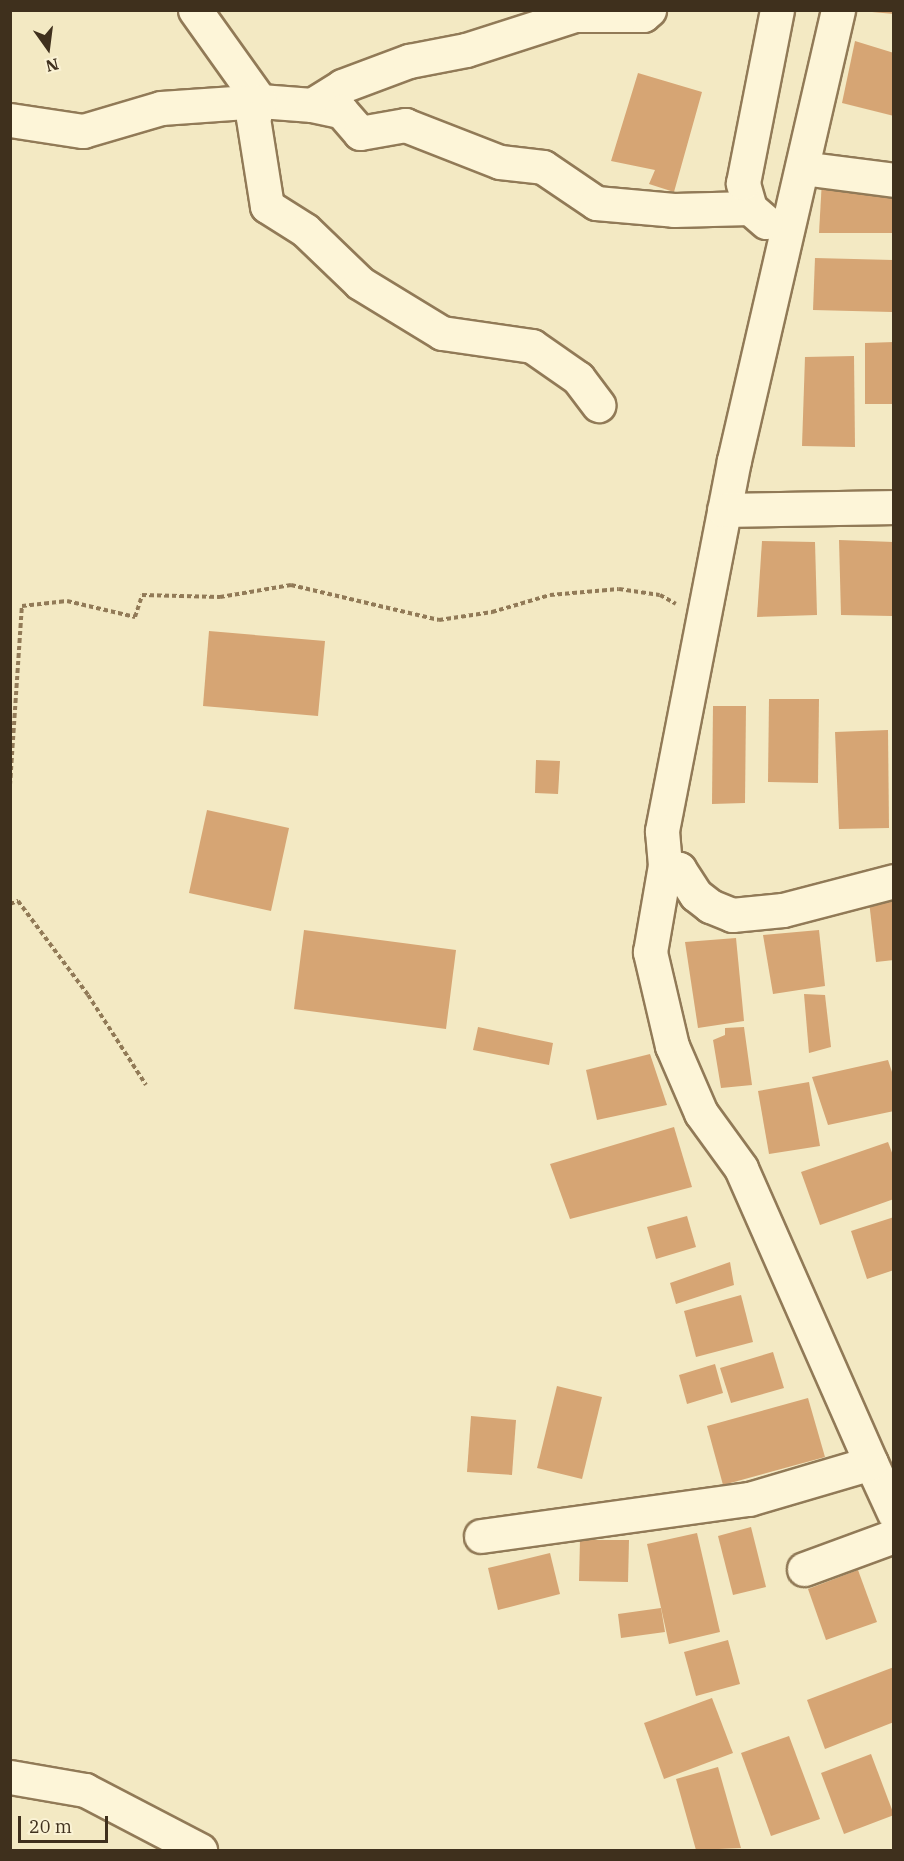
<!DOCTYPE html>
<html>
<head>
<meta charset="utf-8">
<style>
	body { margin:0 }
	#map { position:relative; width:904px; height:1861px; overflow:hidden; background:#f3e9c3; font-family:"IBM Plex Serif",serif }
	div>[style] { position:absolute }
	[style*='--x'] { left:calc(var(--x)*1px); top:calc(var(--y)*1px); width:calc(var(--w)*1px); rotate:calc(var(--a)*1deg) }
	.building>* { inset:0; background:#d6a574 }
	.path>* { height:4px; margin-top:-2px; transform-origin:0; background:repeating-linear-gradient(90deg,#917a57 0 4.5px,transparent 0 7.5px) }
	.roads { filter:drop-shadow(2px 0 #917a57) drop-shadow(-2px 0 #917a57) drop-shadow(0 2px #917a57) drop-shadow(0 -2px #917a57) }
	.minor>* { height:33px; margin:-16.5px; padding:0 16.5px; transform-origin:16.5px; border-radius:16.5px; background:#fdf5d8 }
	span { translate:-50% -50%; white-space:nowrap; text-align:center; line-height:1.15; -webkit-text-stroke:6px #faf2d4; paint-order:stroke }
	.frame { position:absolute; inset:0; border:12px solid #3f301d; pointer-events:none }
	.north { position:absolute; left:18px; top:18px; width:60px; height:60px; -webkit-text-stroke:4px #faf2d4; paint-order:stroke; rotate:166deg; font-size:16px; font-weight:700; line-height:24px; text-align:center; color:#3f301d }
	.north::after { content:''; display:block; margin:auto; width:21px; height:27px; background:#3f301d; clip-path:polygon(50% 0,100% 100%,50% 72%,0 100%) }
	.scale { position:absolute; left:18px; top:1816px; width:90px; height:27px; box-sizing:border-box; border:3px solid #3f301d; border-top:0; padding-left:8px; font-size:18px; line-height:21px; white-space:nowrap; color:#3f301d; -webkit-text-stroke:4px #faf2d4; paint-order:stroke }
</style>
</head>
<body>
<div id="map">
	<div class="building">
		<div style="clip-path:polygon(872px 10px,894px 10px,894px 14px,872px 12px)"></div>
		<div style="clip-path:polygon(855px 41px,894px 53px,894px 116px,842px 103px)"></div>
		<div style="clip-path:polygon(638px 73px,702px 92px,674px 192px,649px 184px,655px 170px,611px 161px)"></div>
		<div style="clip-path:polygon(822px 180px,894px 183px,894px 233px,819px 233px)"></div>
		<div style="clip-path:polygon(815px 258px,893px 260px,892px 312px,813px 310px)"></div>
		<div style="clip-path:polygon(894px 342px,894px 404px,865px 404px,865px 343px)"></div>
		<div style="clip-path:polygon(854px 356px,855px 447px,802px 446px,805px 357px)"></div>
		<div style="clip-path:polygon(839px 540px,894px 542px,892px 616px,841px 615px)"></div>
		<div style="clip-path:polygon(762px 541px,815px 542px,817px 615px,757px 617px)"></div>
		<div style="clip-path:polygon(209px 631px,325px 641px,318px 716px,203px 706px)"></div>
		<div style="clip-path:polygon(769px 699px,819px 699px,818px 783px,768px 782px)"></div>
		<div style="clip-path:polygon(713px 706px,746px 706px,745px 803px,712px 804px)"></div>
		<div style="clip-path:polygon(888px 730px,889px 828px,839px 829px,835px 732px)"></div>
		<div style="clip-path:polygon(536px 760px,560px 761px,558px 794px,535px 793px)"></div>
		<div style="clip-path:polygon(207px 810px,289px 828px,271px 911px,189px 893px)"></div>
		<div style="clip-path:polygon(894px 898px,894px 960px,876px 962px,869px 901px)"></div>
		<div style="clip-path:polygon(304px 930px,456px 950px,446px 1029px,294px 1009px)"></div>
		<div style="clip-path:polygon(819px 930px,825px 986px,773px 994px,763px 935px)"></div>
		<div style="clip-path:polygon(736px 938px,744px 1021px,698px 1028px,685px 942px)"></div>
		<div style="clip-path:polygon(804px 994px,825px 995px,831px 1047px,809px 1053px)"></div>
		<div style="clip-path:polygon(478px 1027px,553px 1043px,549px 1065px,473px 1050px)"></div>
		<div style="clip-path:polygon(744px 1027px,752px 1085px,721px 1088px,713px 1040px,725px 1035px,725px 1028px)"></div>
		<div style="clip-path:polygon(650px 1054px,667px 1105px,597px 1120px,586px 1070px)"></div>
		<div style="clip-path:polygon(888px 1060px,894px 1078px,894px 1111px,828px 1125px,812px 1077px)"></div>
		<div style="clip-path:polygon(809px 1082px,820px 1146px,769px 1154px,758px 1091px)"></div>
		<div style="clip-path:polygon(674px 1127px,692px 1187px,570px 1219px,550px 1164px)"></div>
		<div style="clip-path:polygon(888px 1142px,894px 1158px,894px 1199px,820px 1225px,801px 1172px)"></div>
		<div style="clip-path:polygon(687px 1216px,696px 1247px,656px 1259px,647px 1227px)"></div>
		<div style="clip-path:polygon(894px 1217px,894px 1270px,867px 1279px,851px 1231px)"></div>
		<div style="clip-path:polygon(730px 1262px,734px 1285px,676px 1304px,670px 1283px)"></div>
		<div style="clip-path:polygon(741px 1295px,753px 1342px,696px 1357px,684px 1311px)"></div>
		<div style="clip-path:polygon(773px 1352px,784px 1388px,731px 1403px,720px 1368px)"></div>
		<div style="clip-path:polygon(715px 1364px,723px 1393px,687px 1404px,679px 1375px)"></div>
		<div style="clip-path:polygon(557px 1386px,602px 1397px,582px 1479px,537px 1468px)"></div>
		<div style="clip-path:polygon(808px 1398px,825px 1457px,723px 1485px,707px 1426px)"></div>
		<div style="clip-path:polygon(471px 1416px,516px 1420px,512px 1475px,467px 1472px)"></div>
		<div style="clip-path:polygon(751px 1527px,766px 1587px,733px 1595px,718px 1536px)"></div>
		<div style="clip-path:polygon(697px 1533px,720px 1632px,669px 1644px,647px 1544px)"></div>
		<div style="clip-path:polygon(580px 1540px,629px 1540px,628px 1582px,579px 1581px)"></div>
		<div style="clip-path:polygon(550px 1553px,560px 1594px,498px 1610px,488px 1568px)"></div>
		<div style="clip-path:polygon(858px 1570px,877px 1622px,826px 1640px,808px 1589px)"></div>
		<div style="clip-path:polygon(661px 1608px,665px 1632px,621px 1638px,618px 1614px)"></div>
		<div style="clip-path:polygon(728px 1640px,740px 1684px,696px 1696px,684px 1652px)"></div>
		<div style="clip-path:polygon(894px 1667px,894px 1722px,825px 1749px,807px 1700px)"></div>
		<div style="clip-path:polygon(712px 1698px,733px 1753px,664px 1779px,644px 1723px)"></div>
		<div style="clip-path:polygon(789px 1736px,820px 1819px,771px 1836px,741px 1753px)"></div>
		<div style="clip-path:polygon(871px 1754px,894px 1815px,844px 1834px,821px 1773px)"></div>
		<div style="clip-path:polygon(718px 1767px,741px 1848px,696px 1850px,676px 1779px)"></div>
	</div>
	<div class="path">
		<div style="--x:10;--y:785;--w:179;--a:-86.2"></div>
		<div style="--x:22;--y:606;--w:45;--a:-6.3"></div>
		<div style="--x:67;--y:601;--w:70;--a:13.2"></div>
		<div style="--x:135;--y:617;--w:23;--a:-72"></div>
		<div style="--x:142;--y:595;--w:78;--a:1.5"></div>
		<div style="--x:220;--y:597;--w:72;--a:-9.6"></div>
		<div style="--x:291;--y:585;--w:152;--a:13.3"></div>
		<div style="--x:439;--y:620;--w:54;--a:-8.6"></div>
		<div style="--x:492;--y:612;--w:60;--a:-16.3"></div>
		<div style="--x:550;--y:595;--w:69;--a:-5"></div>
		<div style="--x:619;--y:589;--w:41;--a:8.3"></div>
		<div style="--x:660;--y:595;--w:18;--a:29"></div>
		<div style="--x:10;--y:904;--w:9;--a:-21"></div>
		<div style="--x:18;--y:901;--w:117;--a:53.3"></div>
		<div style="--x:88;--y:995;--w:107;--a:57.2"></div>
	</div>
	<div class="roads">
		<div class="minor">
			<div style="--x:195;--y:10;--w:112;--a:54.5"></div>
			<div style="--x:260;--y:101;--w:52;--a:4.4"></div>
			<div style="--x:312;--y:105;--w:36;--a:-32"></div>
			<div style="--x:342;--y:86;--w:72;--a:-20.5"></div>
			<div style="--x:409;--y:61;--w:58;--a:-10.9"></div>
			<div style="--x:466;--y:50;--w:114;--a:-17.8"></div>
			<div style="--x:575;--y:15;--w:68;--a:0"></div>
			<div style="--x:643;--y:15;--w:8;--a:-40"></div>
			<div style="--x:838;--y:10;--w:462;--a:103"></div>
			<div style="--x:734;--y:460;--w:378;--a:101"></div>
			<div style="--x:662;--y:831;--w:34;--a:85"></div>
			<div style="--x:665;--y:865;--w:15;--a:16"></div>
			<div style="--x:679;--y:869;--w:31;--a:57"></div>
			<div style="--x:696;--y:895;--w:18;--a:38"></div>
			<div style="--x:710;--y:906;--w:24;--a:22"></div>
			<div style="--x:732;--y:915;--w:51;--a:-5.6"></div>
			<div style="--x:783;--y:910;--w:115;--a:-14.6"></div>
			<div style="--x:312;--y:105;--w:30;--a:12"></div>
			<div style="--x:341;--y:111;--w:29;--a:49"></div>
			<div style="--x:360;--y:133;--w:46;--a:-10.1"></div>
			<div style="--x:405;--y:125;--w:102;--a:21.3"></div>
			<div style="--x:500;--y:162;--w:43;--a:6.6"></div>
			<div style="--x:543;--y:167;--w:64;--a:34.2"></div>
			<div style="--x:596;--y:203;--w:78;--a:5.1"></div>
			<div style="--x:674;--y:210;--w:76;--a:-1.5"></div>
			<div style="--x:10;--y:120;--w:74;--a:8.6"></div>
			<div style="--x:83;--y:131;--w:81;--a:-16.4"></div>
			<div style="--x:161;--y:108;--w:99;--a:-4"></div>
			<div style="--x:260;--y:101;--w:18;--a:112"></div>
			<div style="--x:253;--y:118;--w:89;--a:81"></div>
			<div style="--x:267;--y:206;--w:45;--a:32.3"></div>
			<div style="--x:305;--y:230;--w:76;--a:43.9"></div>
			<div style="--x:360;--y:283;--w:96;--a:31.4"></div>
			<div style="--x:442;--y:333;--w:91;--a:8.2"></div>
			<div style="--x:532;--y:346;--w:56;--a:34.8"></div>
			<div style="--x:578;--y:378;--w:34;--a:53"></div>
			<div style="--x:802;--y:168;--w:93;--a:7.4"></div>
			<div style="--x:766;--y:222;--w:21;--a:-139"></div>
			<div style="--x:750;--y:208;--w:26;--a:-106"></div>
			<div style="--x:743;--y:183;--w:176;--a:-78.9"></div>
			<div style="--x:724;--y:510;--w:170;--a:-1"></div>
			<div style="--x:871;--y:1463;--w:55;--a:65.3"></div>
			<div style="--x:481;--y:1536;--w:271;--a:-7.9"></div>
			<div style="--x:749;--y:1499;--w:127;--a:-16.4"></div>
			<div style="--x:871;--y:1463;--w:322;--a:-113.8"></div>
			<div style="--x:741;--y:1168;--w:68;--a:-126"></div>
			<div style="--x:701;--y:1113;--w:73;--a:-113.4"></div>
			<div style="--x:672;--y:1046;--w:97;--a:-103.2"></div>
			<div style="--x:650;--y:952;--w:88;--a:-80.2"></div>
			<div style="--x:804;--y:1569;--w:96;--a:-20.1"></div>
			<div style="--x:10;--y:1777;--w:76;--a:9.8"></div>
			<div style="--x:85;--y:1790;--w:130;--a:27.6"></div>
		</div>
	</div>
	<div class="frame"></div>
	<div class="north">N</div>
	<div class="scale">20 m</div>
</div>
</body>
</html>
